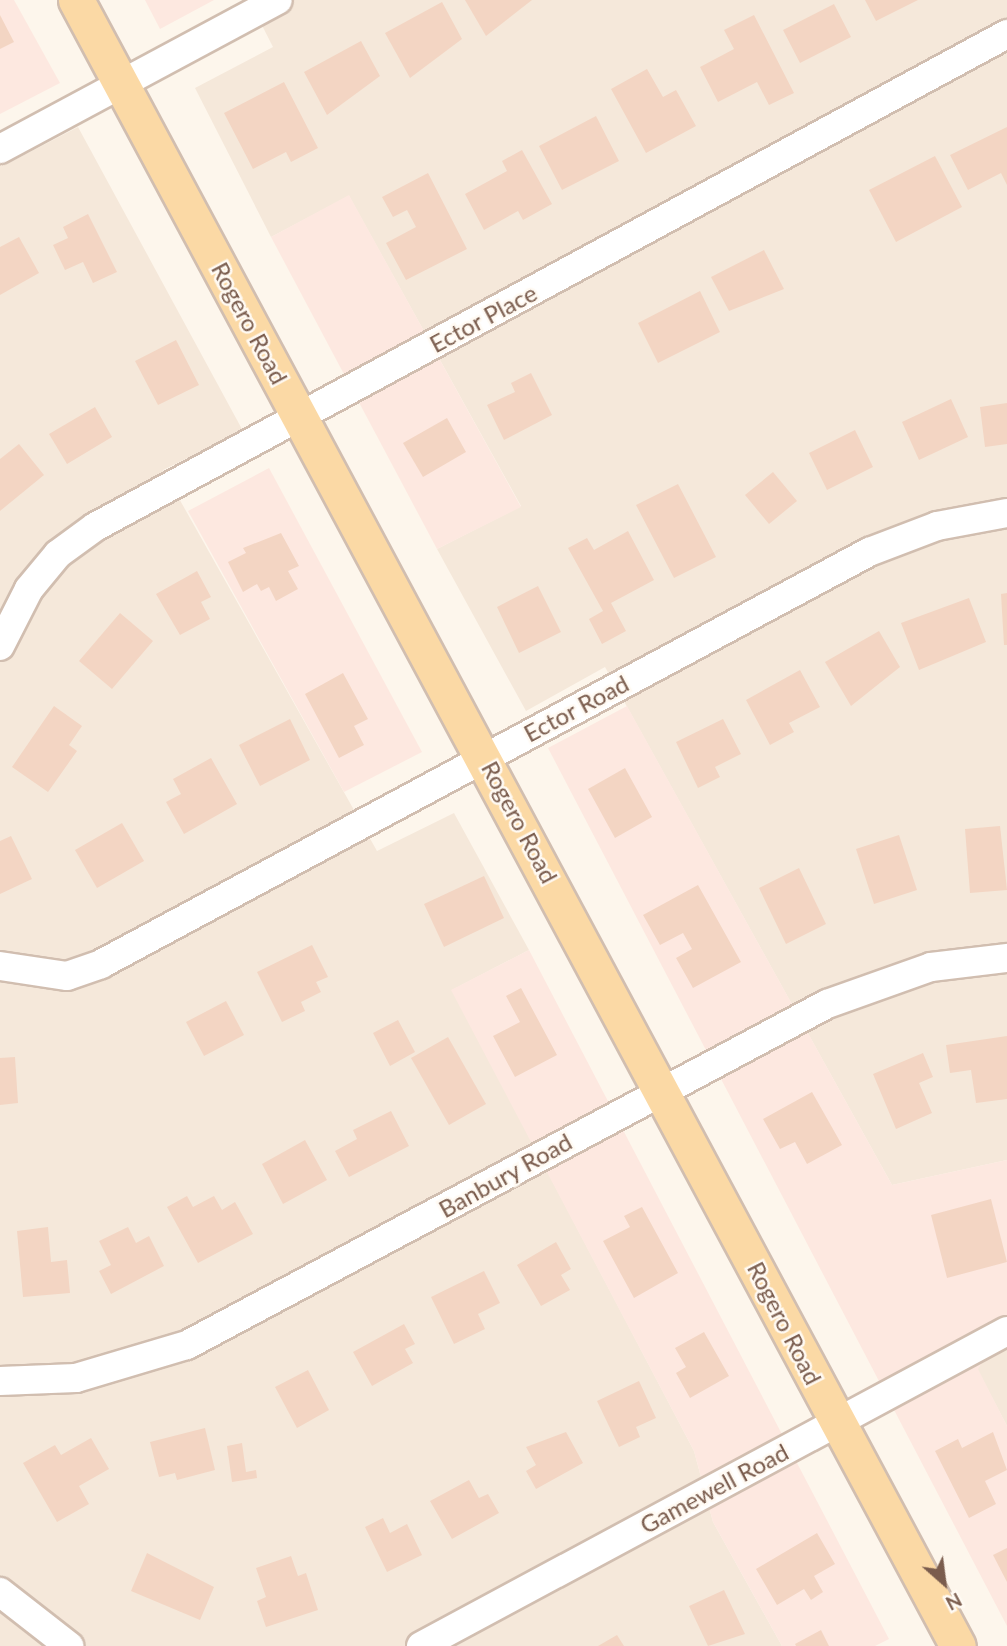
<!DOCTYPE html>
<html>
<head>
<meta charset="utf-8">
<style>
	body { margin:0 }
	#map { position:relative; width:1007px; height:1646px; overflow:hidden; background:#fdf6ec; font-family:Lato,sans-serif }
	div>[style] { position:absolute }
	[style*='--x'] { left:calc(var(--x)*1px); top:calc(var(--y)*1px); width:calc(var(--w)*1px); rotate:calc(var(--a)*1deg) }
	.residential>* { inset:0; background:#f5e8da }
	.commercial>* { inset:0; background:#fde8e0 }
	.building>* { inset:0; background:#f3d5c3 }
	.roads { filter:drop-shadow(2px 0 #d1beb0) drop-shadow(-2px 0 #d1beb0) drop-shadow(0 2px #d1beb0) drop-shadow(0 -2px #d1beb0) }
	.minor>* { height:28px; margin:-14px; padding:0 14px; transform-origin:14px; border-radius:14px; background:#fff }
	.major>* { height:35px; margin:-17.5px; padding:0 17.5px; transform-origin:17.5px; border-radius:17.5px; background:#fbd9a5 }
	span { translate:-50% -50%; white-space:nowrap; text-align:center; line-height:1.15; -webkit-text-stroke:5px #fffaf3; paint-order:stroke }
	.street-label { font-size:24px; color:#7a5c4d }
	.north { position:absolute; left:909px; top:1548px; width:70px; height:70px; -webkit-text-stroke:5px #fffaf3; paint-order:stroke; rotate:152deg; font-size:19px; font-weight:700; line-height:28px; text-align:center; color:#7a5c4d }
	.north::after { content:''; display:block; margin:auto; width:24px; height:32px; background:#7a5c4d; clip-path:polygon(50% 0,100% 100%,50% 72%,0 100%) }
</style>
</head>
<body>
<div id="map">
	<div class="residential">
		<div style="clip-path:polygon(249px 0,1007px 0,1007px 1160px,892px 1185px,605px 667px,526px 711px,437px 549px,521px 506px,349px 196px,271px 237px,195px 88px,273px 47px)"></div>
		<div style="clip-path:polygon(78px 127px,243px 431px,163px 470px,377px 851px,454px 813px,529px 950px,452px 990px,694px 1451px,713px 1522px,782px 1646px,0 1646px,0 147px,9px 163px)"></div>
		<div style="clip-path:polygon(1007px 1323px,1007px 1426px,977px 1369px)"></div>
	</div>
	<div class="commercial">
		<div style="clip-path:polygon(0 0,14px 0,60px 83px,0 114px)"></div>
		<div style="clip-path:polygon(145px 0,214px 0,160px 29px)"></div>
		<div style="clip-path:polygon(349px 195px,521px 507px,437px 549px,271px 237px)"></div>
		<div style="clip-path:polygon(269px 468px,422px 752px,344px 792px,188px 511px)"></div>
		<div style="clip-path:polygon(627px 706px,892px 1185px,1007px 1160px,1007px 1323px,978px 1369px,1007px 1426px,1007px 1626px,548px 748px)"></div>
		<div style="clip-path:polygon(529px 950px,889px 1639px,875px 1646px,782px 1646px,713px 1522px,694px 1451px,451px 990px)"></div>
	</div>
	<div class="building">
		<div style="clip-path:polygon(465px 0,532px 0,486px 36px)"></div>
		<div style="clip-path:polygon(865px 0,918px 0,876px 21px)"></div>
		<div style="clip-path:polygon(442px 2px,462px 39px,410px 78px,385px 33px)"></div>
		<div style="clip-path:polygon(834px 4px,851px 37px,800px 63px,783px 30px)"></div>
		<div style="clip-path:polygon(0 15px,14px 42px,0 49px)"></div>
		<div style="clip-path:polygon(754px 15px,794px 93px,769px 105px,757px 82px,718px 102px,700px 67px,734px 49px,724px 30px)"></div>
		<div style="clip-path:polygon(361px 41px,380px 76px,327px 115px,304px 72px)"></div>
		<div style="clip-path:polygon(647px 69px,663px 97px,676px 90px,696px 126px,646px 153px,611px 89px)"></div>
		<div style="clip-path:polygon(284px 82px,318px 148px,291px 162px,286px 152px,253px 169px,224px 113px)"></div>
		<div style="clip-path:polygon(596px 116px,619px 161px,562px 190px,539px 146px)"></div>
		<div style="clip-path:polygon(1007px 127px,1007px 185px,1001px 173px,968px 190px,950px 155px)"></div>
		<div style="clip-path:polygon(522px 150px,552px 204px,523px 220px,518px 211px,484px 230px,465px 194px,507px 171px,502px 161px)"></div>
		<div style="clip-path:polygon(935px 156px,962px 207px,896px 242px,869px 190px)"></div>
		<div style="clip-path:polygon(428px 173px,467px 249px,406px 280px,386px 243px,416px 227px,407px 210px,393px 217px,382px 197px)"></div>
		<div style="clip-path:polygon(88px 214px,117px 272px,93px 283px,83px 262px,65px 270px,53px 245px,68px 238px,63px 227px)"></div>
		<div style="clip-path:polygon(19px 237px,39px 273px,0 295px,0 247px)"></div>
		<div style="clip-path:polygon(764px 250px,784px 289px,729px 311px,711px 277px)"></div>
		<div style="clip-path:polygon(700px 291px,720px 332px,658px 363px,638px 323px)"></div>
		<div style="clip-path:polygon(176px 340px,199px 385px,158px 405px,135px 361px)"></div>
		<div style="clip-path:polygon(531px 373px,552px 415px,504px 440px,487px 405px,515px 392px,511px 383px)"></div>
		<div style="clip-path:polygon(951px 399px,968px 437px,919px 460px,902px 422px)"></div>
		<div style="clip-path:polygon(1007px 403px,1007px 444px,985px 447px,980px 407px)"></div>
		<div style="clip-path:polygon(95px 407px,112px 437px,67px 464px,49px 434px)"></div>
		<div style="clip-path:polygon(447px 418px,466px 452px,423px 477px,403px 443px)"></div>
		<div style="clip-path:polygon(855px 430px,873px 467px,827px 490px,809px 453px)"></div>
		<div style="clip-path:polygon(19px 444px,44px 475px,0 511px,0 459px)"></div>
		<div style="clip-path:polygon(773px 472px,797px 501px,769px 524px,745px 495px)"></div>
		<div style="clip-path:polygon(678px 484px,716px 557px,674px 578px,636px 505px)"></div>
		<div style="clip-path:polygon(628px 531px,654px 580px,611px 603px,626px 631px,602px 644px,589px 619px,603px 611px,568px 548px,587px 538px,594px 550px)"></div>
		<div style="clip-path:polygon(281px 533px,299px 566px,288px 571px,298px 589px,276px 601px,269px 587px,261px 591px,257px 584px,243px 592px,228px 562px,246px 553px,243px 548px)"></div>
		<div style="clip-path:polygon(197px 571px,211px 597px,201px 602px,210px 619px,180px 635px,156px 594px)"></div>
		<div style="clip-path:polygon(538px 586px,561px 632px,519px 653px,497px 607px)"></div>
		<div style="clip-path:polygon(1007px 593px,1007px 645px,1004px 645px,1001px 594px)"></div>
		<div style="clip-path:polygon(969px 598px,986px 642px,919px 670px,901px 623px)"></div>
		<div style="clip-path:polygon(120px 613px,153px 641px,112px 689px,79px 661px)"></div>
		<div style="clip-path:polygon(879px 631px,900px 667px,851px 706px,825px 662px)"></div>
		<div style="clip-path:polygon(800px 670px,820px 707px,789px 723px,794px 732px,770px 745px,746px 700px)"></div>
		<div style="clip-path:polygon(343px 673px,368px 719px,354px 726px,364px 745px,339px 758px,305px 694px)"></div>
		<div style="clip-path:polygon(54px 706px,82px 726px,69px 745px,77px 751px,48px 792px,12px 767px)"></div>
		<div style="clip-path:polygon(290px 719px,310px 760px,260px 786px,239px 745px)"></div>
		<div style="clip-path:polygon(723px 719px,741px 754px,715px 767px,720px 777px,698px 788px,676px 742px)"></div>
		<div style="clip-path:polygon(211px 758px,237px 804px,184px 834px,166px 802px,181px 794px,173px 779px)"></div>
		<div style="clip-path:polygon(625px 768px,652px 817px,615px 838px,588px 789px)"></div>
		<div style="clip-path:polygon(122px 823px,144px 861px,97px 888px,75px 850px)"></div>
		<div style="clip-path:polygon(1000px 826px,1007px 890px,970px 893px,965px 829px)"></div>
		<div style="clip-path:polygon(899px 835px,917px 890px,874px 904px,856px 849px)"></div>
		<div style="clip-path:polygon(11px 836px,32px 879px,0 894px,0 841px)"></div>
		<div style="clip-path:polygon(799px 868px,826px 924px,786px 944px,759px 888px)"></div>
		<div style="clip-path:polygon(484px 876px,504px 918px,444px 947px,424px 904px)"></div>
		<div style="clip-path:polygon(698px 885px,741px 962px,693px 988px,676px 958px,692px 949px,683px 933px,660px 945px,643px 915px)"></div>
		<div style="clip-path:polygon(312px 945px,328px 977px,316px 982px,321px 992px,301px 1002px,305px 1011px,282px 1022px,257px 972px)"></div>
		<div style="clip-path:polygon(521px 988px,557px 1055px,515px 1077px,493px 1036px,520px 1022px,506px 996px)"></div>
		<div style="clip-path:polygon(226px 1001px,244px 1035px,204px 1056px,186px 1022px)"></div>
		<div style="clip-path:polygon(398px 1020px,415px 1052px,390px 1066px,373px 1033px)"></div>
		<div style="clip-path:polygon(1007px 1036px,1007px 1099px,976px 1103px,971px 1070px,950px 1073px,946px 1045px)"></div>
		<div style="clip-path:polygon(448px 1037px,486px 1104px,449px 1125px,411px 1058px)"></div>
		<div style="clip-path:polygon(923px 1053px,933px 1077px,919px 1083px,932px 1113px,896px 1129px,873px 1074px)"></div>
		<div style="clip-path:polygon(15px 1057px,18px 1103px,0 1105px,0 1058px)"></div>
		<div style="clip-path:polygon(812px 1092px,842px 1145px,807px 1164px,795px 1142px,780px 1149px,763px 1119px)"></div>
		<div style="clip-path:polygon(391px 1111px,409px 1146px,349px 1177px,335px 1151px,357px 1139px,353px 1130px)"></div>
		<div style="clip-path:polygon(305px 1140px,327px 1180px,283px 1204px,262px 1164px)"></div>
		<div style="clip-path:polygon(187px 1196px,193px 1207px,214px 1196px,222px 1210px,235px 1202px,253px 1234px,198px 1263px,167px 1207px)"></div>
		<div style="clip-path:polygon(991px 1199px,1007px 1262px,947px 1278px,931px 1215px)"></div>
		<div style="clip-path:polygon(642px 1207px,678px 1273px,634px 1298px,603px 1241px,630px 1227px,624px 1216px)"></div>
		<div style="clip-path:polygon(48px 1227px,51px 1262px,67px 1260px,70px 1293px,23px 1297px,17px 1231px)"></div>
		<div style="clip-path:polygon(128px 1227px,136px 1243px,149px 1236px,164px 1266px,111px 1294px,99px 1271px,111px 1265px,99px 1241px)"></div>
		<div style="clip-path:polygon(556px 1242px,571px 1269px,561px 1275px,570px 1290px,541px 1306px,517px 1265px)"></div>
		<div style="clip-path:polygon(484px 1271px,500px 1303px,478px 1314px,485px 1329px,454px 1344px,431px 1297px)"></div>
		<div style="clip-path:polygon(404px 1324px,415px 1344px,405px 1349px,413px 1363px,372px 1386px,353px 1352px)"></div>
		<div style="clip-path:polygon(704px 1332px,729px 1376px,690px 1398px,676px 1373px,686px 1367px,675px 1348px)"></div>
		<div style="clip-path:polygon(308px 1370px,329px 1410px,297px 1428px,275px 1387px)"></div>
		<div style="clip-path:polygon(639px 1381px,656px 1418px,636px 1427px,640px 1437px,619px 1447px,597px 1401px)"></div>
		<div style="clip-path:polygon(205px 1428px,215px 1470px,177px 1480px,175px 1473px,159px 1477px,150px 1442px)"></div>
		<div style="clip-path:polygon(566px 1432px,583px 1463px,536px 1489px,526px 1471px,536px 1465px,526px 1447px)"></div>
		<div style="clip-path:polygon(993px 1432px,1007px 1470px,985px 1481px,996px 1504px,969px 1518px,935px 1451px,958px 1439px,962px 1448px)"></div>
		<div style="clip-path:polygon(91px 1438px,109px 1469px,79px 1486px,89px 1504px,57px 1522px,23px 1463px,55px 1445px,61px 1455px)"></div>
		<div style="clip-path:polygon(242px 1443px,246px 1472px,256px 1470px,257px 1478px,232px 1482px,227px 1446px)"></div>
		<div style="clip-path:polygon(469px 1480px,479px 1498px,488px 1494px,499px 1513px,452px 1539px,430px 1501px)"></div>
		<div style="clip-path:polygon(383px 1518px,390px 1533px,407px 1524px,422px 1555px,387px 1572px,365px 1527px)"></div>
		<div style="clip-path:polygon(817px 1533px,835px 1564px,814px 1576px,823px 1592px,811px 1600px,804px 1589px,777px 1605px,756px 1569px)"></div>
		<div style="clip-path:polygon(1007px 1548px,1007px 1582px,993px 1555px)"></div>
		<div style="clip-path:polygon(147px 1553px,214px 1587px,200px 1620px,131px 1591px)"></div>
		<div style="clip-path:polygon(291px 1556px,298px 1576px,306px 1573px,318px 1610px,266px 1627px,257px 1601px,266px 1597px,256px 1568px)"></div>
		<div style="clip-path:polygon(724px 1590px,745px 1634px,708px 1646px,689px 1606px)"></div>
		<div style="clip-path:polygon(821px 1630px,829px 1646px,796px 1646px,795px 1644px)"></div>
		<div style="clip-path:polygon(617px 1635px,624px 1646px,598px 1646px)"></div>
	</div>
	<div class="roads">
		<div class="minor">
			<div style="--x:0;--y:149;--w:315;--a:-28.2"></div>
			<div style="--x:0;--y:646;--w:64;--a:-63"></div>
			<div style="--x:29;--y:589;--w:45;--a:-50.4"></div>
			<div style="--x:58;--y:554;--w:46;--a:-36.1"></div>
			<div style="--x:95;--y:527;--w:1037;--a:-28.39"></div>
			<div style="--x:0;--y:966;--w:68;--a:8.5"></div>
			<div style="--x:67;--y:976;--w:36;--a:-19"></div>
			<div style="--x:101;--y:964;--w:872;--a:-28.21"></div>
			<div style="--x:869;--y:552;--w:73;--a:-20.9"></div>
			<div style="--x:937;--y:526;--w:71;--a:-10.5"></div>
			<div style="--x:0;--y:1381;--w:76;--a:-2.3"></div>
			<div style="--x:76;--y:1378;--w:116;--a:-16.6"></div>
			<div style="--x:187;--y:1345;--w:725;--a:-28.05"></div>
			<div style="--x:827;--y:1004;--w:110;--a:-19.6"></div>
			<div style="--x:931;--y:967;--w:77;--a:-6.8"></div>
			<div style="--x:0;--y:1592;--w:88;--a:38"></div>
			<div style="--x:421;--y:1646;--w:665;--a:-28.26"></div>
		</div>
		<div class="major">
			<div style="--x:76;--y:0;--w:1867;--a:61.82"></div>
		</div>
	</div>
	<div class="street-label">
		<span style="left:483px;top:318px;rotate:-28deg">Ector Place</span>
		<span style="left:250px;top:323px;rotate:62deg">Rogero Road</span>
		<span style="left:576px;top:708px;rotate:-28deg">Ector Road</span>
		<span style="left:520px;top:822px;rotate:62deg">Rogero Road</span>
		<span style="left:505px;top:1175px;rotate:-29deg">Banbury Road</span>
		<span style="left:785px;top:1323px;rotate:63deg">Rogero Road</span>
		<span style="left:714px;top:1488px;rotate:-28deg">Gamewell Road</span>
	</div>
	<div class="north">N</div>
</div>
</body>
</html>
